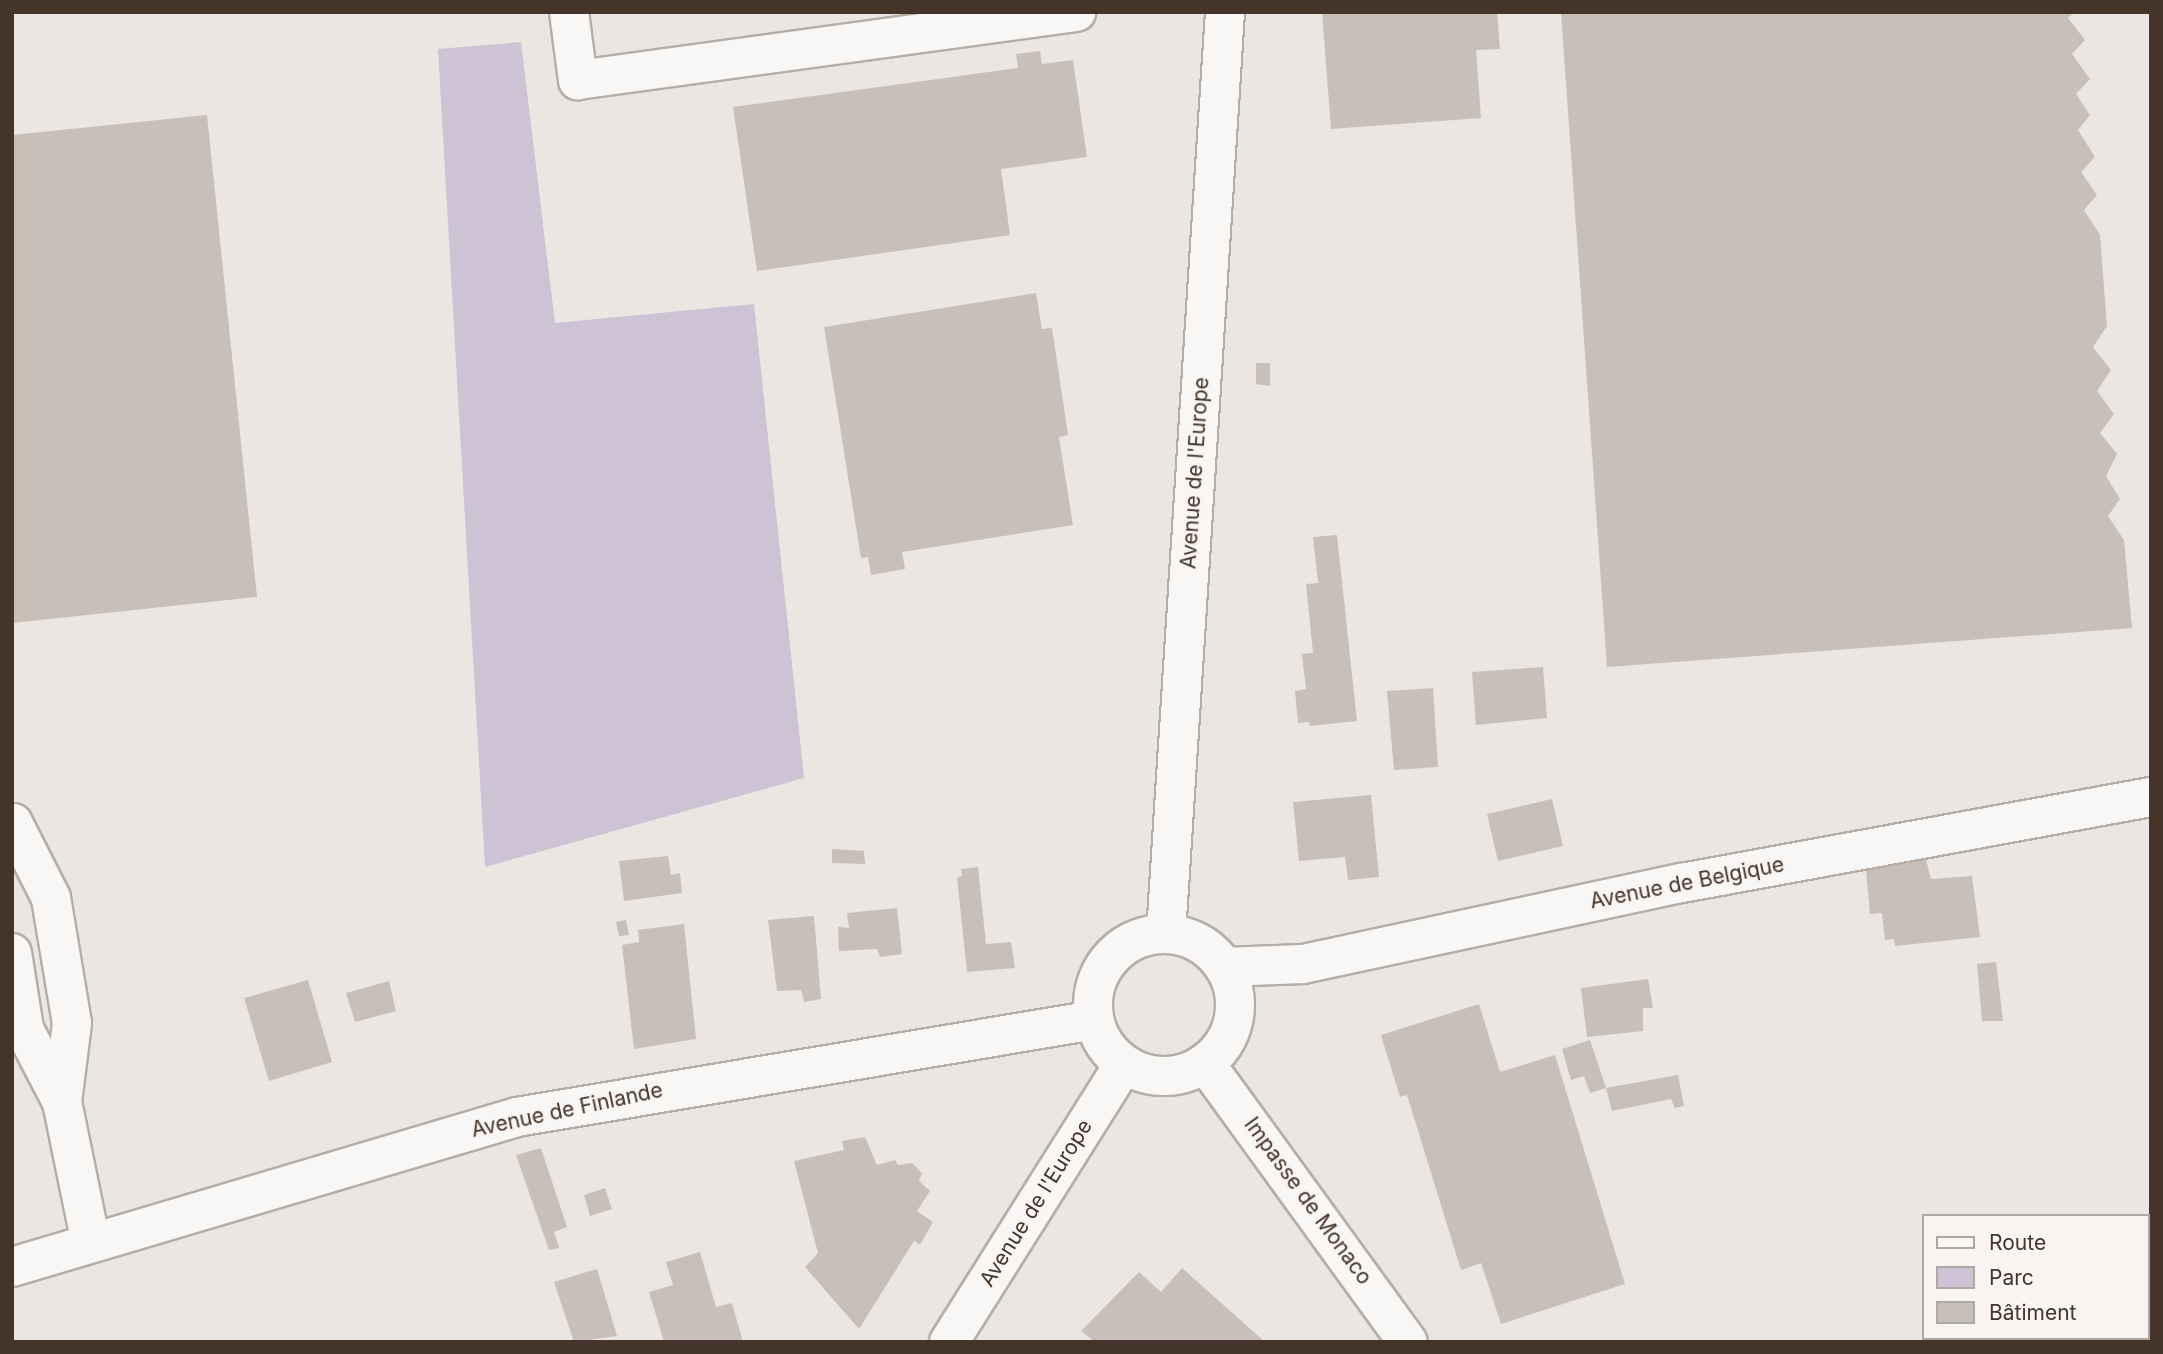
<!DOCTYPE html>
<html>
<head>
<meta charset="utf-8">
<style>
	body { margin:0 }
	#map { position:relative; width:2163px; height:1354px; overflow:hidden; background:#ebe6e2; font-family:Inter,sans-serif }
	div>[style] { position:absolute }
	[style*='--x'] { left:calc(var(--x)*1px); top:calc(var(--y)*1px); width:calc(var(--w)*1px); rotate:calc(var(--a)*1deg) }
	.green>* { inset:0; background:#cdc3d5 }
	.building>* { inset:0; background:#c9bfb9 }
	.roads { filter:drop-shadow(2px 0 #b6ada7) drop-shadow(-2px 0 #b6ada7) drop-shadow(0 2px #b6ada7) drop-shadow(0 -2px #b6ada7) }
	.minor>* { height:38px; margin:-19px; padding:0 19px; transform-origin:19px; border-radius:19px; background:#f9f7f5 }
	.minor>.ring { margin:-19px; padding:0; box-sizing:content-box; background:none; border:38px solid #f9f7f5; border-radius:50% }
	span { translate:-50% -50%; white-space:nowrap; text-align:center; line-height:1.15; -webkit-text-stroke:6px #f8f4f2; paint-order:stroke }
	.street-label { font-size:21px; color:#443429 }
	.frame { position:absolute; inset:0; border:14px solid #443429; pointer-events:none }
	.legend { position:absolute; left:1922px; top:1214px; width:228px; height:126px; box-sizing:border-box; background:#f8f4f2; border:2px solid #b0a7a2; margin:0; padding:9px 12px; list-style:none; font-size:21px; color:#443429 }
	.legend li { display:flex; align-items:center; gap:14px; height:35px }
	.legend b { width:35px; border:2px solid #b0a7a2 }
</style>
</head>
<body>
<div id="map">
	<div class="green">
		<div style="clip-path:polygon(521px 42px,555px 323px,754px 304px,804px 778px,485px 867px,438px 49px)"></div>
	</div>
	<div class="building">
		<div style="clip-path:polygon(1322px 12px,1497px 12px,1500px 49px,1476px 50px,1481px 118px,1331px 129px)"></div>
		<div style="clip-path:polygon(1561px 12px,2074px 12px,2068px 18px,2085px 40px,2072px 54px,2090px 79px,2076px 94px,2090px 115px,2078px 130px,2095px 157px,2081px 172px,2097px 195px,2084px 210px,2100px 235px,2107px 326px,2093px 347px,2111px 370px,2097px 391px,2114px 414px,2100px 433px,2117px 454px,2106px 476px,2120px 499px,2108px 516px,2124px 540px,2132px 628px,1607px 667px)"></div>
		<div style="clip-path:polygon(1040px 51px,1042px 64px,1073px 60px,1087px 157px,1001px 169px,1010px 235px,757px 271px,733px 107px,1018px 68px,1016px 54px)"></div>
		<div style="clip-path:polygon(207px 115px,257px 597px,12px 623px,12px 135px)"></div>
		<div style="clip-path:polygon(1036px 293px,1042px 329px,1052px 328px,1068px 435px,1059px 437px,1073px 525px,902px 552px,905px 569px,871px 575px,868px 557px,861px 558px,824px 327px)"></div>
		<div style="clip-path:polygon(1256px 363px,1270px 363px,1270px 386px,1256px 384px)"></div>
		<div style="clip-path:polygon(1337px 535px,1357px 721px,1310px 726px,1309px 722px,1298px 723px,1295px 691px,1306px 689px,1302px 654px,1313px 653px,1306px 584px,1318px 583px,1313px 537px)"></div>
		<div style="clip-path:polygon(1543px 667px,1547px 718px,1476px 725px,1472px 672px)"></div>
		<div style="clip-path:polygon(1433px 688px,1438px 767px,1394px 770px,1387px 691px)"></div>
		<div style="clip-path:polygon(1371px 795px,1379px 877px,1348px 880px,1345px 857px,1299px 861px,1293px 802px)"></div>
		<div style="clip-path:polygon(1552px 799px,1563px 846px,1498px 861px,1487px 814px)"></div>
		<div style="clip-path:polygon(832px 849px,864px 851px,865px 864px,832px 863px)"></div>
		<div style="clip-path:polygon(668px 856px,671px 875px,680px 873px,682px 893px,624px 901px,619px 861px)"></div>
		<div style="clip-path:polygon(1926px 860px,1931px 879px,1972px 876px,1980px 937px,1895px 946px,1894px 939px,1885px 940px,1882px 913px,1870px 914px,1866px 870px)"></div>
		<div style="clip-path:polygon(978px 867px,986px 944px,1011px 942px,1015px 968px,967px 972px,957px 878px,962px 876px,961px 869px)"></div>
		<div style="clip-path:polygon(897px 908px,902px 954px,880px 957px,877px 949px,839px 951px,838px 927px,849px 928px,847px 913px)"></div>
		<div style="clip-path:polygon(814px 916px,821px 999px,804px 1002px,801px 990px,777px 991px,768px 920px)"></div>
		<div style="clip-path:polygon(626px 920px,629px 935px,619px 936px,616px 922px)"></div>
		<div style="clip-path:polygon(684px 924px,696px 1039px,634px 1049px,622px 945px,639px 942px,638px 930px)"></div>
		<div style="clip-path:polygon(1996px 962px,2003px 1021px,1982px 1021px,1977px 964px)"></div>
		<div style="clip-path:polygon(1648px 979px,1653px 1008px,1643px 1008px,1643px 1031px,1587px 1037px,1581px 988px)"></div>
		<div style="clip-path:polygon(308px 980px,332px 1062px,269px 1081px,244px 998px)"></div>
		<div style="clip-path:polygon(389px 981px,396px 1011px,355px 1022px,346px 993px)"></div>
		<div style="clip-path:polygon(1479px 1004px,1500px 1072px,1555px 1055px,1625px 1284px,1501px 1324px,1481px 1263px,1461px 1270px,1407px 1095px,1400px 1097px,1381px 1035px)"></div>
		<div style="clip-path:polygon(1590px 1040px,1606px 1088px,1590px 1093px,1584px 1076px,1571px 1080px,1562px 1049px)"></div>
		<div style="clip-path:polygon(1678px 1075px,1684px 1106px,1675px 1108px,1671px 1099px,1612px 1111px,1606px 1088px)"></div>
		<div style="clip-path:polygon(865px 1137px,877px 1165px,895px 1160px,898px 1165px,912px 1163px,922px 1173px,919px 1181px,930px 1191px,917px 1211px,933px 1222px,920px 1245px,914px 1241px,859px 1329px,805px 1267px,818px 1253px,794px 1161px,844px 1150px,842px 1141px)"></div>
		<div style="clip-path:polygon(541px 1148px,567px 1227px,554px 1232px,559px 1248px,549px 1250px,516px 1155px)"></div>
		<div style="clip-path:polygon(605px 1188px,612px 1209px,590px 1216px,584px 1195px)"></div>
		<div style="clip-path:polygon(700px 1252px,716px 1307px,732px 1303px,743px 1342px,664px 1342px,649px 1292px,673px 1285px,666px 1262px)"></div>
		<div style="clip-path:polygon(1182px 1268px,1265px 1342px,1095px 1342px,1081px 1331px,1139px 1272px,1161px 1292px)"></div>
		<div style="clip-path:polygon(597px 1269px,617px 1336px,574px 1342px,554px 1282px)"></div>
		<div style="clip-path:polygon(1957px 1338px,2077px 1338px,2078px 1342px,1958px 1342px)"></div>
	</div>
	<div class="roads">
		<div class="minor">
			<div style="--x:569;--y:12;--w:69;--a:82.5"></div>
			<div style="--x:578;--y:80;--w:503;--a:-7.78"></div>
			<div style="--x:12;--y:832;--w:9;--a:-84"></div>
			<div style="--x:13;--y:823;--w:84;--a:63.1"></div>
			<div style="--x:51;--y:898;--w:127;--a:80.5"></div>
			<div style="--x:72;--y:1023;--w:80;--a:97.2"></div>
			<div style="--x:1166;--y:934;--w:924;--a:-86.34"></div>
			<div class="ring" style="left:1093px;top:934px;width:104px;height:104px"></div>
			<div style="--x:12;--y:953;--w:77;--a:81"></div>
			<div style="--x:24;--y:1029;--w:82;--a:62.5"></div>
			<div style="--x:62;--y:1102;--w:144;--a:78.4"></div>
			<div style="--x:1224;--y:967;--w:79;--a:-2.2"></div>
			<div style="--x:1303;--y:964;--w:388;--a:-12.1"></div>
			<div style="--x:1682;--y:883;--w:477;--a:-10.4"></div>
			<div style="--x:1205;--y:1063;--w:345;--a:54"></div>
			<div style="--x:12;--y:1267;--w:527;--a:-16.54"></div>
			<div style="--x:517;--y:1117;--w:585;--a:-9.54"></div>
			<div style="--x:949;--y:1342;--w:328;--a:-57.8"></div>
		</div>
	</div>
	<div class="street-label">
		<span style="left:1195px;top:473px;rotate:-86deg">Avenue de l'Europe</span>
		<span style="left:1687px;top:883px;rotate:-11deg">Avenue de Belgique</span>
		<span style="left:567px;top:1110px;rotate:-12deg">Avenue de Finlande</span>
		<span style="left:1308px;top:1201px;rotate:54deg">Impasse de Monaco</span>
		<span style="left:1036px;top:1203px;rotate:-58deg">Avenue de l'Europe</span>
	</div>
	<div class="frame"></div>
	<ul class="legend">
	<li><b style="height:9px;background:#f9f7f5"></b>Route</li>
	<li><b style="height:19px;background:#cdc3d5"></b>Parc</li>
	<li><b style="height:19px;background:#c9bfb9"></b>Bâtiment</li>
	</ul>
</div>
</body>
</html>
